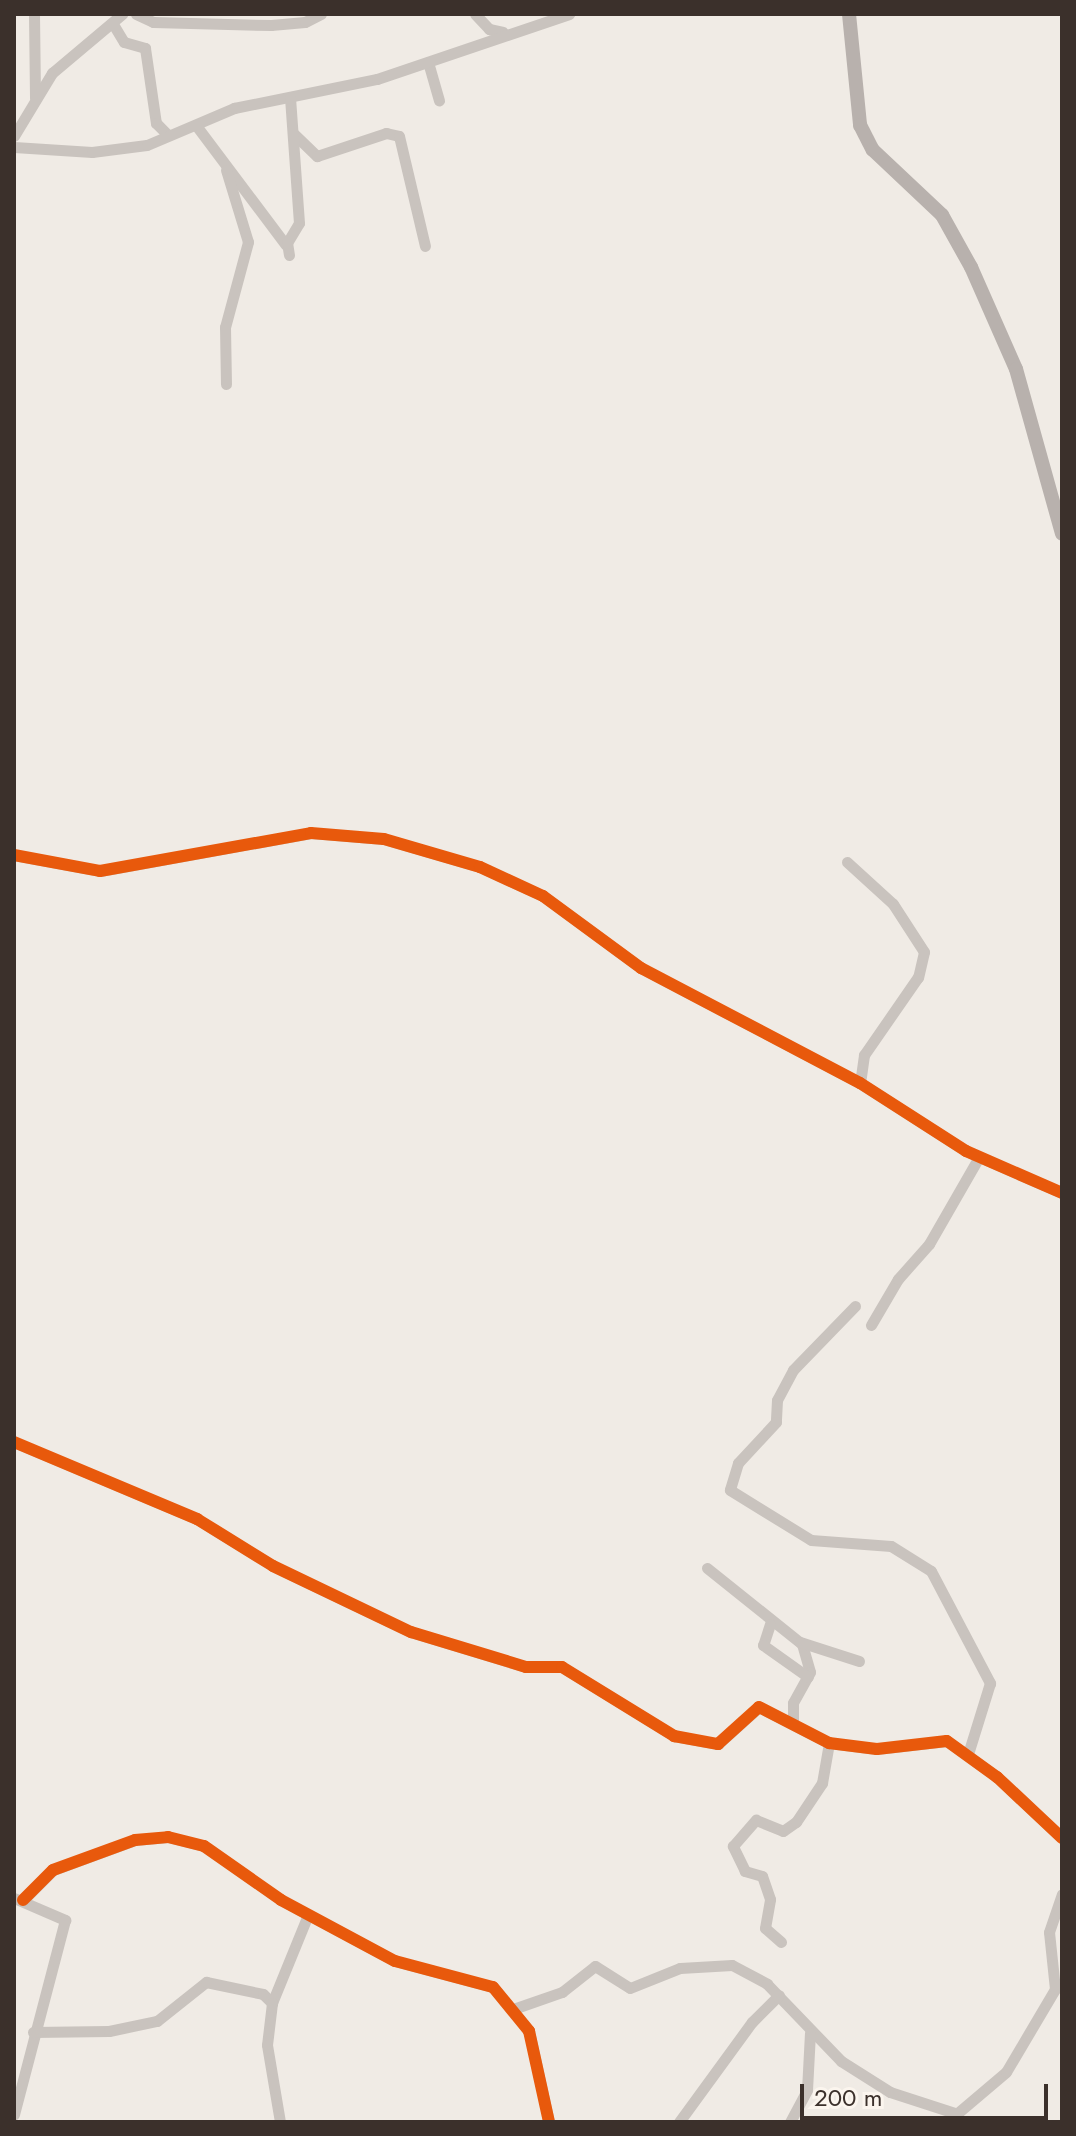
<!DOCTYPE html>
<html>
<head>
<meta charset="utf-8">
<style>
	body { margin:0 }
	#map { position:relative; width:1076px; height:2136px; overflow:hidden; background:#f0ebe5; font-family:Jost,sans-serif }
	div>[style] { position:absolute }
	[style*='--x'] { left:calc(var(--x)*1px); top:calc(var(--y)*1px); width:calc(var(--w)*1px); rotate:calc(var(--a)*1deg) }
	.minor>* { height:11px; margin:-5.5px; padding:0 5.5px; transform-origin:5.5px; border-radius:5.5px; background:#c9c3be }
	.major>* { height:14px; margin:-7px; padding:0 7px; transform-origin:7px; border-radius:7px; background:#b8b1ad }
	.cycleway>* { height:12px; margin:-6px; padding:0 6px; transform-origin:6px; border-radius:6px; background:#e8590c }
	span { translate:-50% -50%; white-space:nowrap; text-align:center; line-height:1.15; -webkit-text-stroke:7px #fbf5ee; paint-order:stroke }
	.frame { position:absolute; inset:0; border:16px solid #3b302b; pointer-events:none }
	.scale { position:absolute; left:800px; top:2084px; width:248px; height:36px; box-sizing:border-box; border:4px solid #3b302b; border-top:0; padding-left:10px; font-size:24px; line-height:28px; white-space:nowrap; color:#3b302b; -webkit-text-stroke:6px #fbf5ee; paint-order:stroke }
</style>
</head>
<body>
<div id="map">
	<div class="minor">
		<div style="--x:34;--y:14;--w:84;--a:89.3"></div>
		<div style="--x:136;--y:14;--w:19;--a:25"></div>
		<div style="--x:153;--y:22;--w:118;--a:1.5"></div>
		<div style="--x:271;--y:25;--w:34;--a:-5"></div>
		<div style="--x:305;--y:22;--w:18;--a:-27"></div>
		<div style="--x:475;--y:14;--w:21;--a:47"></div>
		<div style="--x:489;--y:29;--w:14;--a:12"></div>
		<div style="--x:113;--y:24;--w:21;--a:59"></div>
		<div style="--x:124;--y:42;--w:22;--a:16"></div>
		<div style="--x:145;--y:48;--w:76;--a:81.7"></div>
		<div style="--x:156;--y:123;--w:17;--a:45"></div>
		<div style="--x:428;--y:62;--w:40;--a:74"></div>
		<div style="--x:198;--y:128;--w:146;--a:53.1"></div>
		<div style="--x:294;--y:134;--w:32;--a:44"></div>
		<div style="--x:317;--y:156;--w:73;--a:-18.4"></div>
		<div style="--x:386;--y:133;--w:13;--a:13"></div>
		<div style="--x:399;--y:136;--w:113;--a:76.7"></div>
		<div style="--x:14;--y:136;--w:74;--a:-58.9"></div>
		<div style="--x:52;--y:73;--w:92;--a:-40.1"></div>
		<div style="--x:14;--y:147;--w:78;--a:3.7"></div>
		<div style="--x:92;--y:152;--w:55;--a:-7.3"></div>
		<div style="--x:147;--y:145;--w:95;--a:-23"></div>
		<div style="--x:234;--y:108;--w:146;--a:-11.5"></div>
		<div style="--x:377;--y:79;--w:203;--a:-18.7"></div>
		<div style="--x:226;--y:170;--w:75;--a:73"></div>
		<div style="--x:248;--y:242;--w:88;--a:105.1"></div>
		<div style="--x:225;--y:327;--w:57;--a:89"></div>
		<div style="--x:289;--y:255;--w:12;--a:-99"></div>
		<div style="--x:287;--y:243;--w:23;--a:-59"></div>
		<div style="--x:299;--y:223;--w:126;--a:-94.1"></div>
		<div style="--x:14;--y:855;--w:87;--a:10.5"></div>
		<div style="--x:100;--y:871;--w:214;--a:-10.2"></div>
		<div style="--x:311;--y:833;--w:73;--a:4.7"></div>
		<div style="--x:384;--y:839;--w:100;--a:16.3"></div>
		<div style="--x:480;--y:867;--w:69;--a:24.7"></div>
		<div style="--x:543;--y:896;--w:122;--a:36.3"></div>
		<div style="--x:641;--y:968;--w:247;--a:27.7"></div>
		<div style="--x:860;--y:1083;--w:126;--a:32.7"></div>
		<div style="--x:966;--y:1151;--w:105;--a:23.6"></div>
		<div style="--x:847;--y:862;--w:62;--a:42.4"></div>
		<div style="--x:893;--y:904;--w:57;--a:57.1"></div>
		<div style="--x:924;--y:952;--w:26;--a:103"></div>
		<div style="--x:918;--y:977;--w:95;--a:124.7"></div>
		<div style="--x:864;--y:1055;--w:28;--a:98"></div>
		<div style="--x:855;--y:1306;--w:89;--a:134.1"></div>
		<div style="--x:793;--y:1370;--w:34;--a:118"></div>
		<div style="--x:777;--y:1400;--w:22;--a:93"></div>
		<div style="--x:776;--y:1422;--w:56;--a:132.8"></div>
		<div style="--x:738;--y:1463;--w:28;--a:107"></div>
		<div style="--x:730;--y:1490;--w:95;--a:31.7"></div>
		<div style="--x:811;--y:1540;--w:80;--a:4.3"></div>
		<div style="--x:891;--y:1546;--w:47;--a:32"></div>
		<div style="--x:931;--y:1571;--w:127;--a:62.2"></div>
		<div style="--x:990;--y:1683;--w:74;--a:107.2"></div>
		<div style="--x:871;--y:1325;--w:53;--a:-59.6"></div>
		<div style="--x:898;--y:1279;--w:47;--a:-48.5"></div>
		<div style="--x:929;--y:1244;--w:100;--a:-60.1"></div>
		<div style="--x:14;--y:1442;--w:199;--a:22.8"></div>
		<div style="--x:197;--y:1519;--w:89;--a:31.7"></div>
		<div style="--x:273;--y:1566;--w:153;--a:25.6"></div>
		<div style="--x:411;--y:1632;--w:120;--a:16.9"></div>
		<div style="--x:526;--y:1667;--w:36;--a:0"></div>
		<div style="--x:562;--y:1667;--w:132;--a:31.6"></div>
		<div style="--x:674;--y:1736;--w:45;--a:10.3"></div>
		<div style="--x:718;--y:1744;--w:55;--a:-42.1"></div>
		<div style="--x:759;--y:1707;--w:79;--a:27.2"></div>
		<div style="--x:829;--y:1743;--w:48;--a:7.1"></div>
		<div style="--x:877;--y:1749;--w:70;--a:-6.5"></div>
		<div style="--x:947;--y:1741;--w:62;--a:35.8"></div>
		<div style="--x:997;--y:1777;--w:89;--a:43.2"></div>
		<div style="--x:707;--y:1568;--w:122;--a:38.7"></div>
		<div style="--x:802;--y:1644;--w:29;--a:74"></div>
		<div style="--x:810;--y:1672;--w:35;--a:119"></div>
		<div style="--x:793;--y:1703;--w:20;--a:90"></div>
		<div style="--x:770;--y:1624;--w:22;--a:108"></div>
		<div style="--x:763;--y:1645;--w:55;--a:35.4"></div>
		<div style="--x:800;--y:1642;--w:62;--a:17.9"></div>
		<div style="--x:14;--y:1898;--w:56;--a:23.3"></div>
		<div style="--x:65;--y:1920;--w:201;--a:104.7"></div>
		<div style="--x:23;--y:1900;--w:42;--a:-45"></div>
		<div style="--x:53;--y:1870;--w:87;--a:-20.1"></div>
		<div style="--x:135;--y:1840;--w:33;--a:-5"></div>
		<div style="--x:168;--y:1837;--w:37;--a:14"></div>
		<div style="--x:204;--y:1846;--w:94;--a:35"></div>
		<div style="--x:281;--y:1900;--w:129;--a:28.2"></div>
		<div style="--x:395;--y:1961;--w:101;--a:14.9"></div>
		<div style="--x:493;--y:1987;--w:57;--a:50.7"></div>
		<div style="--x:529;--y:2031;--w:93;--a:77.6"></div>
		<div style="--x:781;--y:1942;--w:21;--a:-139"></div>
		<div style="--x:765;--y:1928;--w:29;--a:-80"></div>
		<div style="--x:770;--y:1899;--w:24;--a:-109"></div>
		<div style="--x:762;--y:1876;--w:18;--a:-164"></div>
		<div style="--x:745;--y:1871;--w:28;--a:-116"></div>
		<div style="--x:733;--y:1846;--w:35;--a:-49"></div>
		<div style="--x:756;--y:1820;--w:29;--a:22"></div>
		<div style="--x:783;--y:1831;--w:16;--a:-35"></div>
		<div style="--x:796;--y:1822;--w:47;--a:-56.3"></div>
		<div style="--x:822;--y:1783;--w:41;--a:-80.1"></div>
		<div style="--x:272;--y:2003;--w:95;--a:-67.8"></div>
		<div style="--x:516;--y:2008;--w:49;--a:-19.2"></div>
		<div style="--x:562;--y:1992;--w:42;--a:-38.2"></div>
		<div style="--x:595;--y:1966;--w:41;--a:32.2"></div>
		<div style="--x:630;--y:1988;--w:54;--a:-21.8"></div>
		<div style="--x:680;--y:1968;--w:52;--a:-3.3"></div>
		<div style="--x:732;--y:1965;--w:40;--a:28"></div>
		<div style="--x:767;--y:1984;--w:107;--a:46.1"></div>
		<div style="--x:841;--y:2061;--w:58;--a:32.3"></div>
		<div style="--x:890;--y:2092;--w:68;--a:17.9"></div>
		<div style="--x:33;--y:2032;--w:76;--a:-0.8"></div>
		<div style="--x:109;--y:2031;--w:49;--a:-11.8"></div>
		<div style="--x:157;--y:2021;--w:63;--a:-38.5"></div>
		<div style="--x:206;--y:1982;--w:58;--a:11.9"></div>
		<div style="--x:263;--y:1994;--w:13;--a:45"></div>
		<div style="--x:272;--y:2003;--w:42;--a:96.8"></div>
		<div style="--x:267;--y:2045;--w:78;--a:80.4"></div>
		<div style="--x:679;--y:2122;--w:124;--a:-53.9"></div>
		<div style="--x:752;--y:2022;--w:38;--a:-45"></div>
		<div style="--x:790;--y:2122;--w:36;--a:-62"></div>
		<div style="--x:807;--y:2090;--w:57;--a:-87"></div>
		<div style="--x:947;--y:2122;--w:77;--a:-40.3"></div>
		<div style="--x:1006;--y:2072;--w:96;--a:-59.4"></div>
		<div style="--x:1055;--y:1989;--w:57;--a:-96"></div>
		<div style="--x:1049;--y:1932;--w:40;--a:-71.1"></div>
	</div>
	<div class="major">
		<div style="--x:849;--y:14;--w:112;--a:84.3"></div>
		<div style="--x:860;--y:125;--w:28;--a:63"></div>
		<div style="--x:873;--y:150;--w:95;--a:43.3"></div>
		<div style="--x:942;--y:215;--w:60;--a:60.9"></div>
		<div style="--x:971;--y:267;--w:111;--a:66.2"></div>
		<div style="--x:1016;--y:369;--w:171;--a:74.4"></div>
	</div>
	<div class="cycleway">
		<div style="--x:14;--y:855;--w:87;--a:10.5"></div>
		<div style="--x:100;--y:871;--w:214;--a:-10.2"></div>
		<div style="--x:311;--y:833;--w:73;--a:4.7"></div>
		<div style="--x:384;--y:839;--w:100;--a:16.3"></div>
		<div style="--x:480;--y:867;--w:69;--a:24.7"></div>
		<div style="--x:543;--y:896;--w:122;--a:36.3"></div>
		<div style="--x:641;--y:968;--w:247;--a:27.7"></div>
		<div style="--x:860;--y:1083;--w:126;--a:32.7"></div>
		<div style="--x:966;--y:1151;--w:105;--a:23.6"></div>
		<div style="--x:14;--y:1442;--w:199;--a:22.8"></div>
		<div style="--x:197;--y:1519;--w:89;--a:31.7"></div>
		<div style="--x:273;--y:1566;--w:153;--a:25.6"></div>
		<div style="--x:411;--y:1632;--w:120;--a:16.9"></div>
		<div style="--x:526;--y:1667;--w:36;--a:0"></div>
		<div style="--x:562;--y:1667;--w:132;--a:31.6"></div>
		<div style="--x:674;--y:1736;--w:45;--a:10.3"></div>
		<div style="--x:718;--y:1744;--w:55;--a:-42.1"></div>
		<div style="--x:759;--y:1707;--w:79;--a:27.2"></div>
		<div style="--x:829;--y:1743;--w:48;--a:7.1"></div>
		<div style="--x:877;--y:1749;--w:70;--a:-6.5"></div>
		<div style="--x:947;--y:1741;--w:62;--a:35.8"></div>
		<div style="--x:997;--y:1777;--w:89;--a:43.2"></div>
		<div style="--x:23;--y:1900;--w:42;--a:-45"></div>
		<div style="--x:53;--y:1870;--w:87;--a:-20.1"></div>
		<div style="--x:135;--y:1840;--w:33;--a:-5"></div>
		<div style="--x:168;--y:1837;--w:37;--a:14"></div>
		<div style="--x:204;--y:1846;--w:94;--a:35"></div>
		<div style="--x:281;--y:1900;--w:129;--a:28.2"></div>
		<div style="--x:395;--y:1961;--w:101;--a:14.9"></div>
		<div style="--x:493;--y:1987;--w:57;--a:50.7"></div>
		<div style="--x:529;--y:2031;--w:93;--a:77.6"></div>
	</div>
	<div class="frame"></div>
	<div class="scale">200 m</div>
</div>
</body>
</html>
